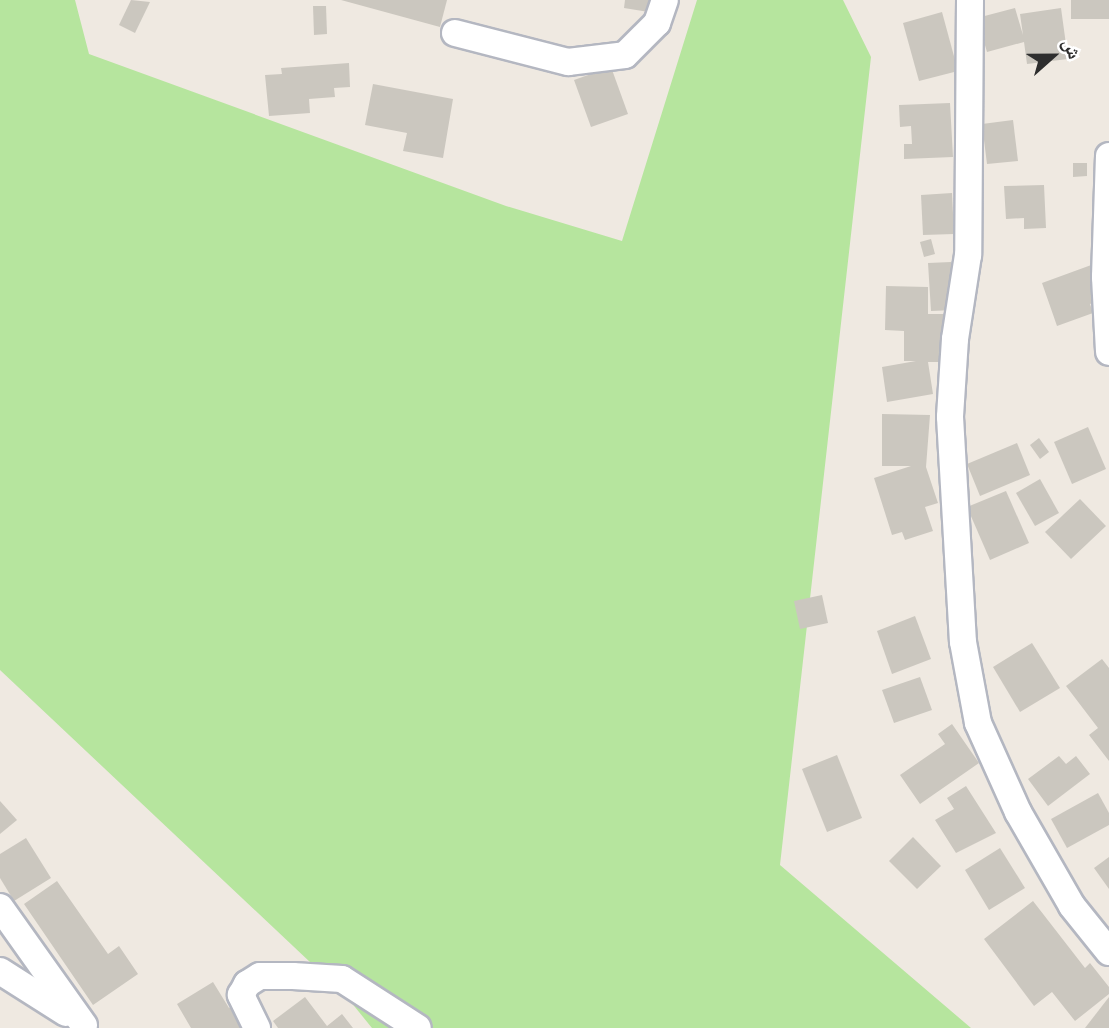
<!DOCTYPE html>
<html>
<head>
<meta charset="utf-8">
<style>
	body { margin:0 }
	#map { position:relative; width:1109px; height:1028px; overflow:hidden; background:#efe9e1; font-family:Raleway,"Noto Naskh Arabic",sans-serif }
	div>[style] { position:absolute }
	[style*='--x'] { left:calc(var(--x)*1px); top:calc(var(--y)*1px); width:calc(var(--w)*1px); rotate:calc(var(--a)*1deg) }
	.green>* { inset:0; background:#b6e59e }
	.building>* { inset:0; background:#cbc7bf }
	.roads { filter:drop-shadow(2px 0 #b4b7c1) drop-shadow(-2px 0 #b4b7c1) drop-shadow(0 2px #b4b7c1) drop-shadow(0 -2px #b4b7c1) }
	.street>* { height:26px; margin:-13px; padding:0 13px; transform-origin:13px; border-radius:13px; background:#fff }
	span { translate:-50% -50%; white-space:nowrap; text-align:center; line-height:1.15; -webkit-text-stroke:5px #fff; paint-order:stroke }
	.north { position:absolute; left:1018px; top:21px; width:70px; height:70px; -webkit-text-stroke:5px #fff; paint-order:stroke; rotate:69deg; font-size:19px; font-weight:700; line-height:28px; text-align:center; color:#2e2e2e }
	.north::after { content:''; display:block; margin:auto; width:24px; height:32px; background:#2e2e2e; clip-path:polygon(50% 0,100% 100%,50% 72%,0 100%) }
</style>
</head>
<body>
<div id="map">
	<div class="green">
		<div style="clip-path:polygon(0 0,75px 0,89px 54px,506px 206px,622px 241px,697px 0,843px 0,871px 57px,780px 865px,971px 1028px,372px 1028px,346px 996px,0 670px)"></div>
	</div>
	<div class="building">
		<div style="clip-path:polygon(131px 0,150px 2px,135px 33px,119px 25px)"></div>
		<div style="clip-path:polygon(341px 0,447px 0,440px 27px)"></div>
		<div style="clip-path:polygon(625px 0,657px 0,655px 13px,624px 8px)"></div>
		<div style="clip-path:polygon(1071px 0,1109px 0,1109px 19px,1071px 19px)"></div>
		<div style="clip-path:polygon(313px 6px,326px 6px,327px 34px,314px 35px)"></div>
		<div style="clip-path:polygon(1015px 8px,1023px 35px,1020px 14px,1061px 8px,1068px 59px,1027px 64px,1024px 42px,987px 52px,977px 18px)"></div>
		<div style="clip-path:polygon(942px 12px,958px 71px,919px 81px,903px 23px)"></div>
		<div style="clip-path:polygon(349px 63px,350px 87px,334px 88px,335px 97px,309px 99px,310px 113px,269px 116px,265px 75px,282px 74px,281px 68px)"></div>
		<div style="clip-path:polygon(611px 67px,628px 114px,591px 127px,574px 80px)"></div>
		<div style="clip-path:polygon(373px 84px,453px 99px,443px 158px,403px 151px,407px 133px,365px 125px)"></div>
		<div style="clip-path:polygon(950px 103px,953px 157px,904px 159px,904px 144px,912px 144px,911px 126px,900px 127px,899px 105px)"></div>
		<div style="clip-path:polygon(1013px 120px,1018px 161px,987px 164px,982px 124px)"></div>
		<div style="clip-path:polygon(1073px 163px,1087px 163px,1087px 176px,1073px 177px)"></div>
		<div style="clip-path:polygon(1044px 185px,1046px 228px,1024px 229px,1024px 218px,1006px 219px,1004px 186px)"></div>
		<div style="clip-path:polygon(952px 193px,954px 234px,923px 235px,921px 195px)"></div>
		<div style="clip-path:polygon(931px 239px,935px 254px,924px 257px,920px 242px)"></div>
		<div style="clip-path:polygon(951px 262px,954px 310px,931px 311px,928px 263px)"></div>
		<div style="clip-path:polygon(1094px 264px,1106px 298px,1090px 304px,1093px 313px,1057px 326px,1042px 283px)"></div>
		<div style="clip-path:polygon(886px 286px,928px 287px,928px 314px,946px 314px,946px 362px,928px 362px,933px 394px,887px 402px,882px 367px,916px 361px,904px 361px,904px 331px,885px 330px)"></div>
		<div style="clip-path:polygon(882px 414px,930px 415px,926px 467px,938px 503px,925px 507px,933px 531px,905px 540px,902px 532px,892px 535px,874px 478px,911px 466px,882px 466px)"></div>
		<div style="clip-path:polygon(1088px 427px,1106px 469px,1072px 484px,1054px 442px)"></div>
		<div style="clip-path:polygon(1039px 438px,1049px 452px,1040px 459px,1030px 445px)"></div>
		<div style="clip-path:polygon(1017px 443px,1030px 475px,980px 496px,967px 464px)"></div>
		<div style="clip-path:polygon(1040px 479px,1059px 513px,1035px 526px,1016px 493px)"></div>
		<div style="clip-path:polygon(1006px 491px,1029px 543px,990px 560px,967px 507px)"></div>
		<div style="clip-path:polygon(1080px 499px,1106px 526px,1071px 559px,1045px 532px)"></div>
		<div style="clip-path:polygon(822px 595px,828px 623px,800px 629px,794px 601px)"></div>
		<div style="clip-path:polygon(915px 616px,931px 659px,892px 674px,877px 631px)"></div>
		<div style="clip-path:polygon(1032px 643px,1060px 688px,1020px 712px,993px 667px)"></div>
		<div style="clip-path:polygon(1102px 659px,1109px 668px,1109px 761px,1089px 735px,1098px 728px,1066px 686px)"></div>
		<div style="clip-path:polygon(920px 677px,932px 710px,894px 723px,882px 690px)"></div>
		<div style="clip-path:polygon(952px 724px,979px 763px,920px 804px,900px 775px,945px 744px,938px 734px)"></div>
		<div style="clip-path:polygon(837px 755px,862px 818px,827px 832px,802px 769px)"></div>
		<div style="clip-path:polygon(1059px 756px,1066px 764px,1076px 756px,1090px 774px,1048px 806px,1028px 779px)"></div>
		<div style="clip-path:polygon(966px 786px,996px 833px,956px 853px,935px 820px,954px 809px,947px 798px)"></div>
		<div style="clip-path:polygon(1098px 793px,1109px 813px,1109px 825px,1067px 848px,1051px 819px)"></div>
		<div style="clip-path:polygon(0 801px,17px 820px,0 834px)"></div>
		<div style="clip-path:polygon(913px 837px,941px 866px,917px 889px,889px 861px)"></div>
		<div style="clip-path:polygon(26px 838px,51px 878px,14px 901px,0 878px,0 854px)"></div>
		<div style="clip-path:polygon(1000px 848px,1025px 888px,989px 910px,965px 870px)"></div>
		<div style="clip-path:polygon(1109px 857px,1109px 889px,1094px 868px)"></div>
		<div style="clip-path:polygon(57px 881px,108px 954px,119px 946px,138px 974px,93px 1005px,24px 904px)"></div>
		<div style="clip-path:polygon(1033px 901px,1085px 968px,1090px 963px,1109px 987px,1109px 994px,1075px 1021px,1052px 992px,1034px 1006px,984px 939px)"></div>
		<div style="clip-path:polygon(213px 982px,229px 1008px,237px 1003px,253px 1028px,191px 1028px,177px 1004px)"></div>
		<div style="clip-path:polygon(305px 997px,327px 1026px,342px 1014px,353px 1028px,278px 1028px,273px 1021px)"></div>
		<div style="clip-path:polygon(1109px 997px,1109px 1028px,1085px 1028px)"></div>
	</div>
	<div class="roads">
		<div class="street">
			<div style="--x:970;--y:0;--w:255;--a:90.4"></div>
			<div style="--x:968;--y:255;--w:85;--a:98.8"></div>
			<div style="--x:955;--y:339;--w:78;--a:93.7"></div>
			<div style="--x:950;--y:417;--w:225;--a:86.7"></div>
			<div style="--x:963;--y:642;--w:82;--a:79.5"></div>
			<div style="--x:978;--y:723;--w:98;--a:65.8"></div>
			<div style="--x:1018;--y:812;--w:108;--a:60.1"></div>
			<div style="--x:1072;--y:906;--w:59;--a:51.2"></div>
			<div style="--x:455;--y:33;--w:117;--a:14.4"></div>
			<div style="--x:568;--y:62;--w:57;--a:-7"></div>
			<div style="--x:625;--y:55;--w:45;--a:-45"></div>
			<div style="--x:657;--y:23;--w:24;--a:-71"></div>
			<div style="--x:1109;--y:156;--w:121;--a:91.9"></div>
			<div style="--x:1105;--y:277;--w:75;--a:86.9"></div>
			<div style="--x:0;--y:907;--w:145;--a:54.6"></div>
			<div style="--x:0;--y:971;--w:78;--a:32.5"></div>
			<div style="--x:257;--y:1028;--w:37;--a:-116"></div>
			<div style="--x:241;--y:995;--w:13;--a:-61"></div>
			<div style="--x:247;--y:984;--w:15;--a:-32"></div>
			<div style="--x:260;--y:976;--w:33;--a:0"></div>
			<div style="--x:293;--y:976;--w:49;--a:3.5"></div>
			<div style="--x:342;--y:979;--w:90;--a:32.8"></div>
		</div>
	</div>
	<div class="north">ش</div>
</div>
</body>
</html>
